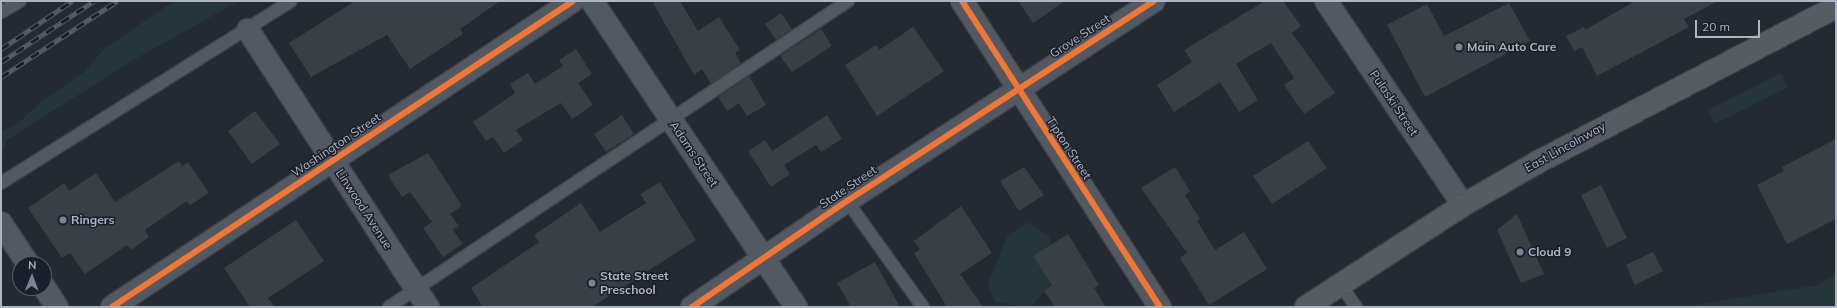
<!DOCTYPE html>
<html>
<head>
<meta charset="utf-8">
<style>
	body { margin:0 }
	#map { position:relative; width:1837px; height:308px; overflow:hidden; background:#242a31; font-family:Mulish,sans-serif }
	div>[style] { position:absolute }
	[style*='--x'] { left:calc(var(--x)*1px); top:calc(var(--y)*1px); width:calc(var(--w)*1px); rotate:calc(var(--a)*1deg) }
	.green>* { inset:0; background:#243639 }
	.building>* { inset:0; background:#393f45 }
	.roads { filter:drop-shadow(1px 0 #40444a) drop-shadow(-1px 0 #40444a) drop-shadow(0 1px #40444a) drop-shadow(0 -1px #40444a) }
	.service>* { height:12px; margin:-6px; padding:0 6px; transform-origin:6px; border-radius:6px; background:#545860 }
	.minor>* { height:22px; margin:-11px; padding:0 11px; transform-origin:11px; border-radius:11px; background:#545860 }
	.tertiary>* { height:22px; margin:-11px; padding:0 11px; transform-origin:11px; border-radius:11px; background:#545860 }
	.primary>* { height:22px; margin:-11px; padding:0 11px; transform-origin:11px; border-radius:11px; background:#575b62 }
	.rail>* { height:4.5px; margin-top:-2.25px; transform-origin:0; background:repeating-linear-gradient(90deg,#19202b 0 9px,#585c63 0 18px); box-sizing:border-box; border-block:1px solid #585c63 }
	.cycleway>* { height:6px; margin:-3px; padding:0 3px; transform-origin:3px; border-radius:3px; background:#f07635 }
	.dots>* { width:11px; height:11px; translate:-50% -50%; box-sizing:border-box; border:2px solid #19202b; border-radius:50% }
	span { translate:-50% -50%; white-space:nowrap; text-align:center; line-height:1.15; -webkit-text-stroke:3px #19202b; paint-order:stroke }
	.street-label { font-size:12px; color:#adb5c4 }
	.poi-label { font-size:12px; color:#adb5c4; font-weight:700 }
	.left { translate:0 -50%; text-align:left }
	.frame { position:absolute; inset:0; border:2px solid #adb5c4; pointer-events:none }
	.north { position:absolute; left:12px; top:256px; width:40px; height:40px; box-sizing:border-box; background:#19202b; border:1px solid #545c68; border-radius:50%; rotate:1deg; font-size:11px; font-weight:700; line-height:16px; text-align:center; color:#adb5c4 }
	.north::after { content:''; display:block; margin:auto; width:14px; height:18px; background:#7d8491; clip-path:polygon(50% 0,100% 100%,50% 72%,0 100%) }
	.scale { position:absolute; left:1695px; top:20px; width:65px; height:18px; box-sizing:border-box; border:2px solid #adb5c4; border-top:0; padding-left:5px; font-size:12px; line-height:14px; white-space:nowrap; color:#adb5c4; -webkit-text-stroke:3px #19202b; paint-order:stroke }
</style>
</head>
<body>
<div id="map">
	<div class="green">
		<div style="clip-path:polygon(174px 1px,239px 1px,135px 59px,7px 140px,1px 158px,1px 131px,16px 125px,42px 101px,84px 72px,105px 48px)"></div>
		<div style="clip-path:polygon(1781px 73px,1788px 87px,1715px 124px,1708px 110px)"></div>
		<div style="clip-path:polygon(1027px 222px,1049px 236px,1057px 277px,1031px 307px,995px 302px,988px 284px,1007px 237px)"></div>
		<div style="clip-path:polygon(1836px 274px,1836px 307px,1684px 307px,1818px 285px)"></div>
	</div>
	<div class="building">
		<div style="clip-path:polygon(355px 1px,500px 1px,460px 29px,463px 34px,410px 69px,387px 35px,311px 77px,289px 43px)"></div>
		<div style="clip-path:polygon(652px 1px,680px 1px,698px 31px,719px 17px,740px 50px,735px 53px,741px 63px,711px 84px,702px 69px,694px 75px)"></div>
		<div style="clip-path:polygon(1018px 1px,1065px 1px,1033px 23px)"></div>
		<div style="clip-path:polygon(1265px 1px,1283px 1px,1301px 26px,1292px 33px,1335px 93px,1304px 114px,1284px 85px,1294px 78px,1271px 43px,1236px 64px,1258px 100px,1239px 112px,1220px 82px,1174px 112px,1157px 85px,1192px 62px,1184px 50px)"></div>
		<div style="clip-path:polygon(1635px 1px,1718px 1px,1684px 19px,1689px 27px,1597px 76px,1582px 47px,1574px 51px,1566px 36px,1584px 27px,1585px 30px)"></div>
		<div style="clip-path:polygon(1509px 3px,1530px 41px,1425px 97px,1387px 25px,1427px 4px,1444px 36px)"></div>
		<div style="clip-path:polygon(781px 13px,792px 29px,776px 40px,765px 24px)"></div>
		<div style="clip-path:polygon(913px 27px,944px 71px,877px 116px,845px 65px,876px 45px,879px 50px)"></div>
		<div style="clip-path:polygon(821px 29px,832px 46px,792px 72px,780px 56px)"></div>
		<div style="clip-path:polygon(576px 49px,592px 74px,578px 83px,593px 105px,572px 119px,561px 103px,516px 130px,523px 140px,504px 153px,493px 137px,486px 141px,473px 122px,515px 93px,510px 84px,528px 73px,535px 84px,563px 66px,559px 60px)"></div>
		<div style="clip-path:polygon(749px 76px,766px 105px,747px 116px,739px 103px,727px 111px,718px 97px)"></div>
		<div style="clip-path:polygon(255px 111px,280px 144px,252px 164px,228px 131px)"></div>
		<div style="clip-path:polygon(622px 115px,634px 134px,606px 152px,594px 134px)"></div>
		<div style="clip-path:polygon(827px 115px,842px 139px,821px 152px,816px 145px,784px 165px,790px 174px,771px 187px,748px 151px,765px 140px,772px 151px)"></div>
		<div style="clip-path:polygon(1836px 139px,1836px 219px,1787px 244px,1757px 185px,1784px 171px,1782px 167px)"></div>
		<div style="clip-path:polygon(1308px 141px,1327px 168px,1272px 204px,1253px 176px)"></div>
		<div style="clip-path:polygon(428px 153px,462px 206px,450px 214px,459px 226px,453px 230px,463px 244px,443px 257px,423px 228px,432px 222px,410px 192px,402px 197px,388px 175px)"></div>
		<div style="clip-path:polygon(179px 161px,182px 166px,188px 162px,209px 193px,190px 205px,187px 201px,145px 230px,149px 237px,131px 250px,127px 245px,85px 274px,70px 253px,62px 258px,28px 208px,64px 183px,69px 191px,96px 173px,115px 202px)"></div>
		<div style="clip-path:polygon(1024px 167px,1044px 195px,1019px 211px,1000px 181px)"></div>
		<div style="clip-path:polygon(1175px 167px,1190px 191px,1185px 195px,1200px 219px,1197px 221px,1215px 250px,1244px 232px,1267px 269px,1209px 305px,1180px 258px,1187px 253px,1141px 188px)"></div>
		<div style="clip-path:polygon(660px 182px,696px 240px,592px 307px,483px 307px,471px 288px,539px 242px,534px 235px,581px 203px,600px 232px,646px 203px,640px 194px)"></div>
		<div style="clip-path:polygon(1601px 185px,1627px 238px,1607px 248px,1581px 195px)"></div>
		<div style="clip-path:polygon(961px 206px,992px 253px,960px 274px,983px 307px,947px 307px,914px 253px,920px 250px,914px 241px)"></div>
		<div style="clip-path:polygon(1517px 214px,1544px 274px,1521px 283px,1497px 230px)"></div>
		<div style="clip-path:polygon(296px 220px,324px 261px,268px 298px,275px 307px,250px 307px,224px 268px)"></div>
		<div style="clip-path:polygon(1068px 234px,1099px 285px,1094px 288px,1106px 307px,1055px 307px,1044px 291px,1052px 285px,1033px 256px)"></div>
		<div style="clip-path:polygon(1653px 252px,1663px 271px,1635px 285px,1626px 265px)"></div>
		<div style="clip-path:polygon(875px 262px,900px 307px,851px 307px,837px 283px)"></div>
	</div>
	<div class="roads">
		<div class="service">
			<div style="--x:1;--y:12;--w:22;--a:-30"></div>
			<div style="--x:1;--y:183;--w:342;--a:-32.1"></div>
			<div style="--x:847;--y:201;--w:130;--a:54.4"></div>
			<div style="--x:1340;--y:284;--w:28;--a:55"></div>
			<div style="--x:389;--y:307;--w:552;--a:-33.69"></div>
		</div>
		<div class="minor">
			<div style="--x:592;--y:1;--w:368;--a:56.3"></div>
			<div style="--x:1326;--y:1;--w:246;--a:56.1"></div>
			<div style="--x:248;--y:30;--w:330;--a:57"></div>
			<div style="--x:1;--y:223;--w:49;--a:56.6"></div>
			<div style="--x:44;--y:287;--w:24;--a:57"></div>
			<div style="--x:112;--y:307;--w:553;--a:-33.58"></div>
			<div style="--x:692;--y:307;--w:188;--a:-34.4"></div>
			<div style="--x:847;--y:201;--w:366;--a:-33.1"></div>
		</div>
		<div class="tertiary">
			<div style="--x:962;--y:1;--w:364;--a:57.1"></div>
		</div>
		<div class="primary">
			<div style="--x:1306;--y:307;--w:187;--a:-33"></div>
			<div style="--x:1463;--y:205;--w:86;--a:-29.8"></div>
			<div style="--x:1538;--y:162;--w:336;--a:-27.5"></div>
		</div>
	</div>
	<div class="rail">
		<div style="--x:1;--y:49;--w:86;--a:-34.1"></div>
		<div style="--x:1;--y:62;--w:111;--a:-33.3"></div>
		<div style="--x:1;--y:77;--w:139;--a:-33.2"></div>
	</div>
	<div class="cycleway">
		<div style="--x:962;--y:1;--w:364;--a:57.1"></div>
		<div style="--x:112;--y:307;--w:553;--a:-33.58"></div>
		<div style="--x:692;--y:307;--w:188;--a:-34.4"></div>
		<div style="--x:847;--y:201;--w:366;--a:-33.1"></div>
	</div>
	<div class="dots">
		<div style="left:1459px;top:47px;background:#7d8491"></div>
		<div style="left:63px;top:220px;background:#7d8491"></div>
		<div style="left:1520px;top:252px;background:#7d8491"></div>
		<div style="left:592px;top:283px;background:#7d8491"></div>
	</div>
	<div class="street-label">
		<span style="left:1080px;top:36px;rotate:-33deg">Grove Street</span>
		<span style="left:1394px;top:103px;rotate:56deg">Pulaski Street</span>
		<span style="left:336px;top:145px;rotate:-34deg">Washington Street</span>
		<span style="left:1565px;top:147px;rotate:-29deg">East Lincolnway</span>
		<span style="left:1069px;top:148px;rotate:57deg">Tipton Street</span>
		<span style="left:694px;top:154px;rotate:56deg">Adams Street</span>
		<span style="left:848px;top:187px;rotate:-34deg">State Street</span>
		<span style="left:364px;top:209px;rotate:57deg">Linwood Avenue</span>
	</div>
	<div class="poi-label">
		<span class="left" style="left:1467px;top:47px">Main Auto Care</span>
		<span class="left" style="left:71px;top:220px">Ringers</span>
		<span class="left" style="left:1528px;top:252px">Cloud 9</span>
		<span class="left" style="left:600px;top:283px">State Street<br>Preschool</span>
	</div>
	<div class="frame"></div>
	<div class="north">N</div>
	<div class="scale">20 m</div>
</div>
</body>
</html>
